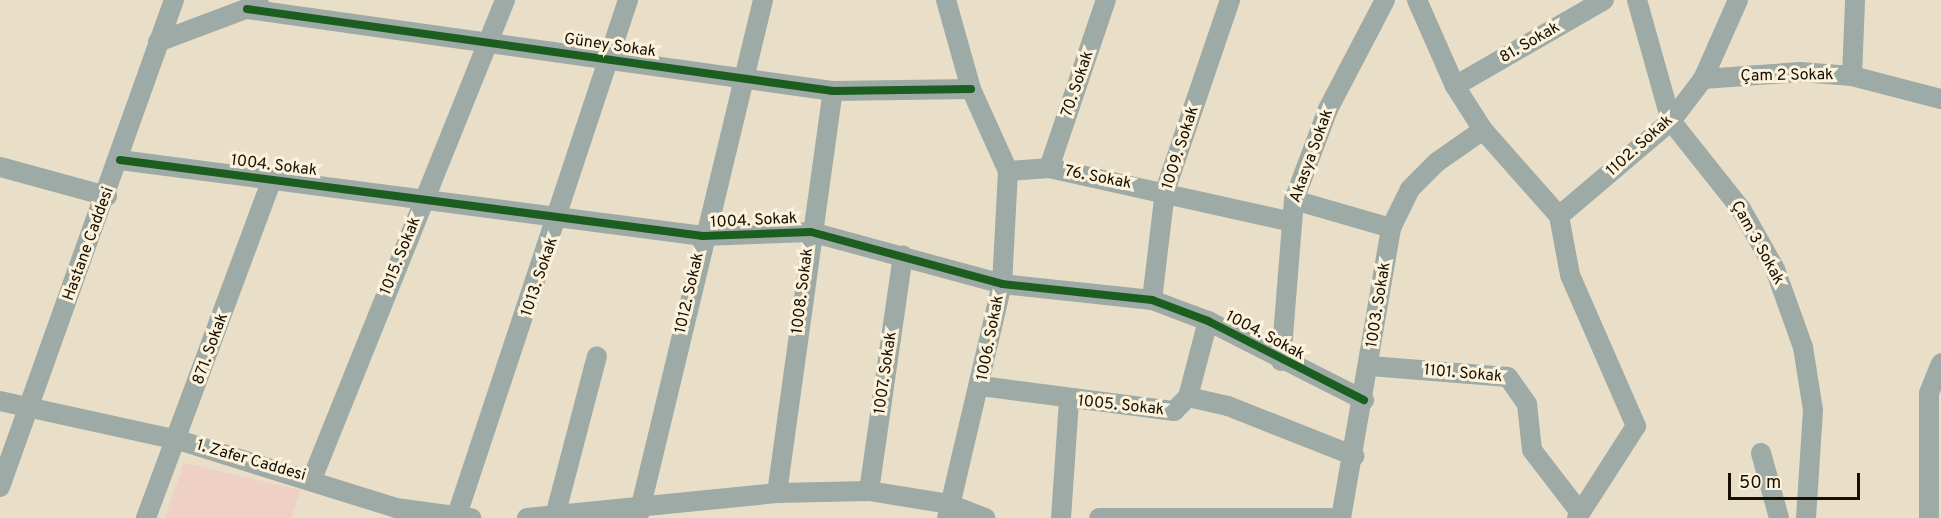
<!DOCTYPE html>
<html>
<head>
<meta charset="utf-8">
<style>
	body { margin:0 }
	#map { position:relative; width:1941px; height:518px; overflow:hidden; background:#e9dec8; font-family:Overpass,sans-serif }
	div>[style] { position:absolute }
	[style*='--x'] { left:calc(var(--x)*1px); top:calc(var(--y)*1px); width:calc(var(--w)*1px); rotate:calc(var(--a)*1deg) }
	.green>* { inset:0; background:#eed0c4 }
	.minor>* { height:20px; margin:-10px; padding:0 10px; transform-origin:10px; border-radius:10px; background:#9eaaa6 }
	.cycleway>* { height:8px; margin:-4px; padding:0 4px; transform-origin:4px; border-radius:4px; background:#1b5e20 }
	span { translate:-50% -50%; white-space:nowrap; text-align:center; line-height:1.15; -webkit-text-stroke:6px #fcf1da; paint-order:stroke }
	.street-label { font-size:16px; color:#161003 }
	.scale { position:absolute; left:1728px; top:473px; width:132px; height:27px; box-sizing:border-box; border:3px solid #161003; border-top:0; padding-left:8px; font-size:18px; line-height:21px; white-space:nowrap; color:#161003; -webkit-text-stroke:4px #fcf1da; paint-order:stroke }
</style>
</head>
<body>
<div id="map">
	<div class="green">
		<div style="clip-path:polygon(184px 463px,301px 490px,291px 518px,165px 518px)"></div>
	</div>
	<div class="minor">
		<div style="--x:946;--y:0;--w:92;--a:74.3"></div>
		<div style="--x:971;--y:89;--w:90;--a:65.7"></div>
		<div style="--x:1008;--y:171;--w:113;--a:93"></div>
		<div style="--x:1002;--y:284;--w:240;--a:103.2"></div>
		<div style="--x:1417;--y:0;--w:94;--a:66.2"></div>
		<div style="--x:1455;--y:86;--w:52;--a:57.5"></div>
		<div style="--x:1483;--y:130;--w:115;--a:48.5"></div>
		<div style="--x:1559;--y:216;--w:60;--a:79.4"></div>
		<div style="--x:1570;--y:275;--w:165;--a:66.4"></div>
		<div style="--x:1636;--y:426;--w:109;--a:122.7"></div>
		<div style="--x:1637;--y:0;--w:126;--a:74.3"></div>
		<div style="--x:1671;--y:121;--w:112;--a:51.5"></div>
		<div style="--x:1741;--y:209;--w:69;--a:60.5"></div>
		<div style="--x:1775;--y:269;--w:83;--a:70.3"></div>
		<div style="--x:1803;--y:347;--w:64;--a:81"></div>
		<div style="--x:1813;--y:410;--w:108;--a:93.7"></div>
		<div style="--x:247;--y:9;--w:592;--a:7.97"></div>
		<div style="--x:833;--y:91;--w:138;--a:-0.8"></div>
		<div style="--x:158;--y:42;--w:108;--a:-20.6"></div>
		<div style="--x:1852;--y:76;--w:76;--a:-87.7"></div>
		<div style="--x:1703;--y:79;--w:97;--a:-4.1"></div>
		<div style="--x:1800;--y:72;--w:52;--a:4.4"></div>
		<div style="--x:1852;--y:76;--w:92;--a:14.5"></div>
		<div style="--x:1455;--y:86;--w:172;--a:-30"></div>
		<div style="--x:120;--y:160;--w:588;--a:7.43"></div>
		<div style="--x:703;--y:236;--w:108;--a:-2.1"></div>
		<div style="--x:811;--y:232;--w:198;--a:15.2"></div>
		<div style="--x:1002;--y:284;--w:151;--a:6.1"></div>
		<div style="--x:1152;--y:300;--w:60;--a:20.6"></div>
		<div style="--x:1208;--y:321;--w:175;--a:26.9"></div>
		<div style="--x:0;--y:167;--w:111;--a:15.2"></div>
		<div style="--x:1049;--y:168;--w:177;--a:-71.3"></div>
		<div style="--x:1008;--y:171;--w:41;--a:-4.2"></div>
		<div style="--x:1049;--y:168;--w:249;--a:12.5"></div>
		<div style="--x:1294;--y:200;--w:101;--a:16.1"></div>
		<div style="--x:1559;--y:216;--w:147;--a:-40.3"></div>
		<div style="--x:1671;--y:121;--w:53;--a:-52.7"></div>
		<div style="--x:1703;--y:79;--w:86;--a:-66.1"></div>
		<div style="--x:1152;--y:300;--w:110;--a:-83.2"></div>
		<div style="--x:1165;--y:191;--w:202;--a:-71.2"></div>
		<div style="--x:1281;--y:361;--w:162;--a:-85.4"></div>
		<div style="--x:1294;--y:200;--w:97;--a:-69.5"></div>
		<div style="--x:1328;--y:109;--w:123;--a:-62.4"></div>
		<div style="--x:1370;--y:366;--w:138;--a:4.6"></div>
		<div style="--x:1508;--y:377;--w:33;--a:55"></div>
		<div style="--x:1527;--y:404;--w:46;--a:83.8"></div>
		<div style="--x:1532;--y:450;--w:77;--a:52.4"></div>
		<div style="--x:981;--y:386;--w:195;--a:7.4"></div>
		<div style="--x:1174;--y:411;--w:20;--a:-45"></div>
		<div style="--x:1188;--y:397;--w:41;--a:12.7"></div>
		<div style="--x:1228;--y:406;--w:136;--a:21.6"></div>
		<div style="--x:1188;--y:397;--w:79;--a:-75.3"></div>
		<div style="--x:0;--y:401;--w:182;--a:12.4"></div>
		<div style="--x:178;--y:440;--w:228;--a:17.3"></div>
		<div style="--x:396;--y:508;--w:76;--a:7.6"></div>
		<div style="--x:1761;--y:453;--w:67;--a:74.5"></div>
		<div style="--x:312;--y:479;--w:516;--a:-68.05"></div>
		<div style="--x:0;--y:487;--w:517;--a:-70.34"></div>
		<div style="--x:869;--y:491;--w:238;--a:-81.8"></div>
		<div style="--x:777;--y:493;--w:406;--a:-82.1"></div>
		<div style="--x:555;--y:516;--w:165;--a:-75.3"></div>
		<div style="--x:146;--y:518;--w:362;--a:-69.6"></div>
		<div style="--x:456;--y:518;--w:546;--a:-71.63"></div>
		<div style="--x:527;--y:518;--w:251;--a:-5.7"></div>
		<div style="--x:777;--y:493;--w:92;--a:-1.2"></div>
		<div style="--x:869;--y:491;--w:81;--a:9.2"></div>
		<div style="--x:949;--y:504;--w:39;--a:21"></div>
		<div style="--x:638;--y:518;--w:533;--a:-76.43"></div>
		<div style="--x:1061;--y:518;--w:117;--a:-86.1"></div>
		<div style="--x:1099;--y:518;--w:234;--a:0"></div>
		<div style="--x:1341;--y:518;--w:294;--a:-80.2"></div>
		<div style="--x:1391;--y:228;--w:43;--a:-64"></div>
		<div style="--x:1410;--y:189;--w:38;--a:-45"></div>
		<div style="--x:1437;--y:162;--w:56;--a:-34.8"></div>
		<div style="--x:1929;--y:518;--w:125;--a:-90"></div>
		<div style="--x:1929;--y:393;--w:32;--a:-68"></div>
	</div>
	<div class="cycleway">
		<div style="--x:247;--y:9;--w:592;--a:7.97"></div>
		<div style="--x:833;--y:91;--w:138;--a:-0.8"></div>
		<div style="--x:120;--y:160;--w:588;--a:7.43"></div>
		<div style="--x:703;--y:236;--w:108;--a:-2.1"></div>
		<div style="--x:811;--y:232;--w:198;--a:15.2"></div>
		<div style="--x:1002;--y:284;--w:151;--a:6.1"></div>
		<div style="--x:1152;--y:300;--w:60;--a:20.6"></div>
		<div style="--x:1208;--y:321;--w:175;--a:26.9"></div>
	</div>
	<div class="street-label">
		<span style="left:1530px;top:43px;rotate:-30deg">81. Sokak</span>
		<span style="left:610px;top:46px;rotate:8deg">Güney Sokak</span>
		<span style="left:1787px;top:76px;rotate:-1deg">Çam 2 Sokak</span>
		<span style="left:1078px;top:84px;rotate:-71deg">70. Sokak</span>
		<span style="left:1640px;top:146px;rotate:-42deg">1102. Sokak</span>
		<span style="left:1181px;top:148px;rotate:-72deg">1009. Sokak</span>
		<span style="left:1312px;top:156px;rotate:-70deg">Akasya Sokak</span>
		<span style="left:274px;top:166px;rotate:7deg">1004. Sokak</span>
		<span style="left:1098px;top:178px;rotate:11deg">76. Sokak</span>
		<span style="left:754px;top:221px;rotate:-3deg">1004. Sokak</span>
		<span style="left:1757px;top:243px;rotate:61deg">Çam 3 Sokak</span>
		<span style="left:89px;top:244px;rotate:-70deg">Hastane Caddesi</span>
		<span style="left:401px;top:256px;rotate:-68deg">1015. Sokak</span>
		<span style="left:540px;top:277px;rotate:-71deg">1013. Sokak</span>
		<span style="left:803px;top:291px;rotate:-83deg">1008. Sokak</span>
		<span style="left:690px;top:293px;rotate:-77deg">1012. Sokak</span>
		<span style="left:1379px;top:305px;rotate:-81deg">1003. Sokak</span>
		<span style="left:1265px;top:336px;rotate:28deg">1004. Sokak</span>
		<span style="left:991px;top:338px;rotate:-79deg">1006. Sokak</span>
		<span style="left:211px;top:349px;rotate:-70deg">871. Sokak</span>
		<span style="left:886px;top:373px;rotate:-82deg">1007. Sokak</span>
		<span style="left:1463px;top:374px;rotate:5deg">1101. Sokak</span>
		<span style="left:1121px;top:406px;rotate:6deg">1005. Sokak</span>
		<span style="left:251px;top:461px;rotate:16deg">1. Zafer Caddesi</span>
	</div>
	<div class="scale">50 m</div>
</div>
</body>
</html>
